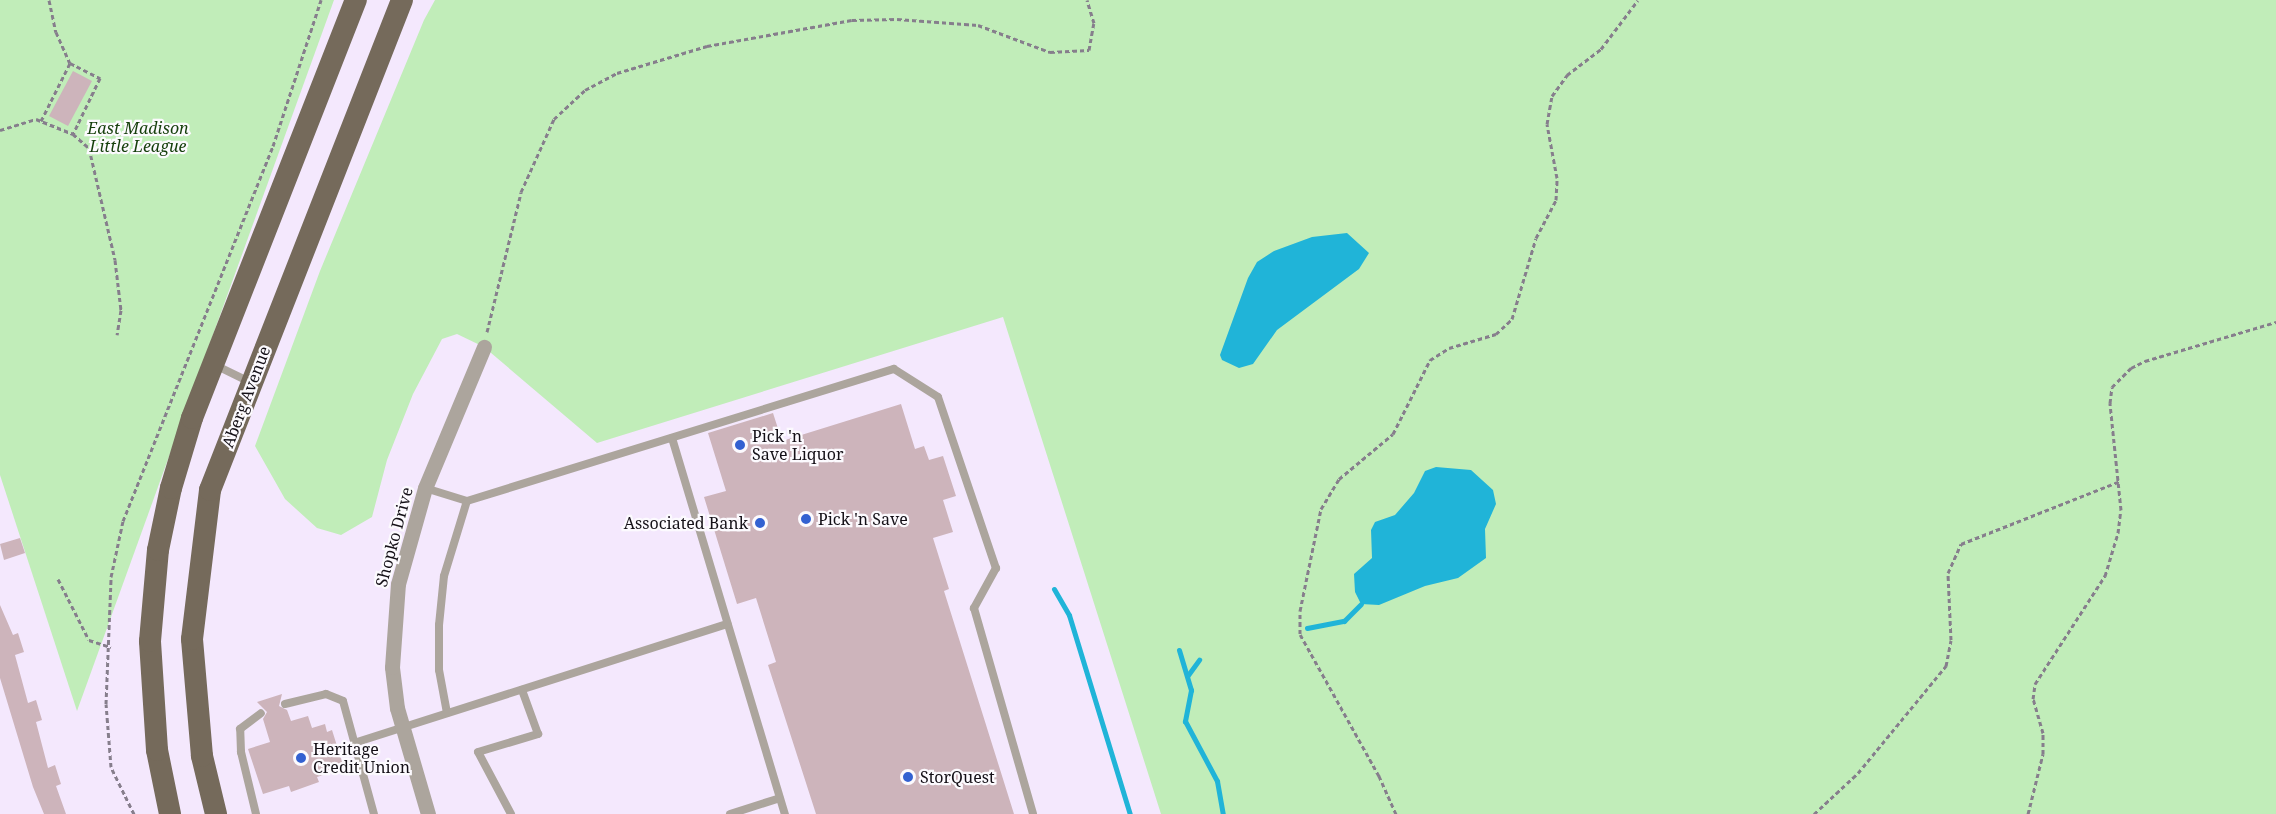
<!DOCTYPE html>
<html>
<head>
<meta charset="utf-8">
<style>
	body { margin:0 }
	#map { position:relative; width:2276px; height:814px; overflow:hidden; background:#f4e8fd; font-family:"Noto Serif",serif }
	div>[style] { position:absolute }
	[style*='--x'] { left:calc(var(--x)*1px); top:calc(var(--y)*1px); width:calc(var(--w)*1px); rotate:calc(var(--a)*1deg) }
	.green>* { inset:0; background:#c1edb9 }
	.water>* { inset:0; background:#20b4d8 }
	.stream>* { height:5px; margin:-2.5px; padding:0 2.5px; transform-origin:2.5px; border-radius:2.5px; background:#20b4d8 }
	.building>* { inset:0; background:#cdb4bb }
	.path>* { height:3px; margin-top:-1.5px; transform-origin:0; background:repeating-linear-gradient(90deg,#867e8c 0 4.5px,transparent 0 7.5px) }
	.service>* { height:8px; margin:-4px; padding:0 4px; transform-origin:4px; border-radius:4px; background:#aca59d }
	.minor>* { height:15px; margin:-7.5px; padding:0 7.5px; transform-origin:7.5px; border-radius:7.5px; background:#aca59d }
	.primary>* { height:22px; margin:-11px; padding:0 11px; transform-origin:11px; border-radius:11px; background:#756a5b }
	.dots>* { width:16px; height:16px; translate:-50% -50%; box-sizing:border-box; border:3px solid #fcfafe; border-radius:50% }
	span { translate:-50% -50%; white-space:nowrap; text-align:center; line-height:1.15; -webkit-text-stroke:4.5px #fcfafe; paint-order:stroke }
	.park-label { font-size:16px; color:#143e0a; font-style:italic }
	.street-label { font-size:16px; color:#141017 }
	.poi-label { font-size:16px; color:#141017 }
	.left { translate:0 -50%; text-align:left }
	.right { translate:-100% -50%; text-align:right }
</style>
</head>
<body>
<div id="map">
	<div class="green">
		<div style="clip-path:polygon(0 0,334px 0,77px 711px,0 475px)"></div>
		<div style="clip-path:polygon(435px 0,2276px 0,2276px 814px,1161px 814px,1003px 317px,597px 443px,484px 347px,457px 334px,442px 339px,413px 394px,387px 460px,372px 517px,341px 535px,317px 528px,285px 499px,255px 446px,320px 271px,424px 20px)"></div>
	</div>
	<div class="water">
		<div style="clip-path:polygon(1347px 233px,1369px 253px,1359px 269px,1277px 330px,1253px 364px,1239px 368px,1222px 360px,1220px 355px,1248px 278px,1257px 262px,1274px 251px,1312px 237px)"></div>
		<div style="clip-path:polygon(1436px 467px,1471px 470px,1493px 490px,1496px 504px,1485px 529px,1486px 558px,1458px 578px,1425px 586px,1379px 605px,1361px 604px,1355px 592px,1354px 574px,1372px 558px,1371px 530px,1375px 522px,1395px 515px,1414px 493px,1425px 471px)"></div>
	</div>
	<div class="stream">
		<div style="--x:1054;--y:589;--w:30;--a:60"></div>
		<div style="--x:1069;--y:615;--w:208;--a:73"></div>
		<div style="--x:1307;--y:628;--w:38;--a:-11"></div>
		<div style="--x:1344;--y:621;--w:24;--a:-45"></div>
		<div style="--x:1179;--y:650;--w:42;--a:73.3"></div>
		<div style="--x:1191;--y:690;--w:32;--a:101"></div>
		<div style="--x:1185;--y:721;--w:68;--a:61.9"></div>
		<div style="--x:1217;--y:781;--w:34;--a:80"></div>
		<div style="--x:1188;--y:675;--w:19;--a:-54"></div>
	</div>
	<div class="building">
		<div style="clip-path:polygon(73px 71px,92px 81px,68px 126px,49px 116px)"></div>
		<div style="clip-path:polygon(901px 404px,915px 449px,924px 446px,929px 460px,943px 456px,956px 496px,943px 500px,953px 532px,933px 538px,949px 589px,944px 591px,1014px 814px,816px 814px,768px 665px,776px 662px,756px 598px,737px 604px,704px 497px,726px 491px,708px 433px,773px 413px,782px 441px)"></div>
		<div style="clip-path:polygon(20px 538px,25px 553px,4px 560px,0 544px)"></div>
		<div style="clip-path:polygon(0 605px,13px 635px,18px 633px,24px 652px,15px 655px,28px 703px,36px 700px,42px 720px,36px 722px,48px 768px,55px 765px,61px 784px,56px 786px,66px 814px,44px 814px,33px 787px,0 678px)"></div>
		<div style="clip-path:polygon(282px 694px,279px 706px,287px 710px,291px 721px,308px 716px,312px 728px,325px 724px,327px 732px,332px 730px,344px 768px,317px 777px,319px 782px,291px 792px,289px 786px,263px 794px,248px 749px,270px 742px,263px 719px,267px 712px,257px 702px)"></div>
	</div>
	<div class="path">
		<div style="--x:49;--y:0;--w:33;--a:78"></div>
		<div style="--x:56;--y:32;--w:34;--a:66"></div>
		<div style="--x:41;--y:121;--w:65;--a:-63.4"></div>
		<div style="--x:70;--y:63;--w:34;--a:27"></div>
		<div style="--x:100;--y:78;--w:62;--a:115.7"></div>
		<div style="--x:0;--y:130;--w:38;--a:-17"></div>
		<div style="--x:36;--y:119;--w:40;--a:22"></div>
		<div style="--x:73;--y:134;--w:21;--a:41"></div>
		<div style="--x:89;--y:148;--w:115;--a:76.9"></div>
		<div style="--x:115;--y:260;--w:50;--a:83.2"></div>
		<div style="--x:121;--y:310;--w:25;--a:99"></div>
		<div style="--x:487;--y:332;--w:144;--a:-76.3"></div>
		<div style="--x:521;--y:192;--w:80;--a:-65.7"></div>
		<div style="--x:554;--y:119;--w:42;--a:-43.1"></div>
		<div style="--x:585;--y:90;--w:36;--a:-28"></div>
		<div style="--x:617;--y:73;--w:94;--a:-16.7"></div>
		<div style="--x:707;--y:46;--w:147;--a:-10.2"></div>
		<div style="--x:852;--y:20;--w:45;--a:-1.3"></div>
		<div style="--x:897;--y:19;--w:81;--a:4.2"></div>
		<div style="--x:978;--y:25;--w:77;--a:20.6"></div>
		<div style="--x:1050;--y:52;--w:39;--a:-3"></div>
		<div style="--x:1089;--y:50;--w:27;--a:-80"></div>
		<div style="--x:1094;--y:23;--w:24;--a:-107"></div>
		<div style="--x:58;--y:579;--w:68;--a:63.1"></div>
		<div style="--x:89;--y:640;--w:23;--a:18"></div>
		<div style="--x:134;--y:814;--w:52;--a:-116.1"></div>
		<div style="--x:111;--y:767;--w:63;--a:-94.5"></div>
		<div style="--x:106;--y:704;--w:127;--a:-87.7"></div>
		<div style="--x:111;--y:577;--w:57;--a:-77.9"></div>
		<div style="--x:123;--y:521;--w:404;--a:-68.2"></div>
		<div style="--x:273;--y:146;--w:154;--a:-71.8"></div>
		<div style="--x:1396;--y:814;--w:42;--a:-114.1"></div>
		<div style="--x:1379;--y:776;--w:162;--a:-119.1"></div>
		<div style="--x:1300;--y:634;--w:23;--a:-90"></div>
		<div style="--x:1300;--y:611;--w:104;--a:-78.4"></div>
		<div style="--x:1321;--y:509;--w:35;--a:-59"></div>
		<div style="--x:1339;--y:479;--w:70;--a:-39.8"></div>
		<div style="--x:1393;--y:434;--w:83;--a:-63.4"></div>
		<div style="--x:1430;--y:360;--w:22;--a:-32"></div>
		<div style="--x:1449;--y:348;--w:49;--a:-16.6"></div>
		<div style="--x:1496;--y:334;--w:22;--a:-43"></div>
		<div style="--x:1512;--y:319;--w:84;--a:-73.5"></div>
		<div style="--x:1536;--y:238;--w:43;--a:-62.2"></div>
		<div style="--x:1556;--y:200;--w:22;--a:-87"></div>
		<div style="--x:1557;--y:178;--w:55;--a:-100.5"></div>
		<div style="--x:1547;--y:124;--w:28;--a:-80"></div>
		<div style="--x:1552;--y:96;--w:26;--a:-54"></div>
		<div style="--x:1567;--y:75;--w:43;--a:-37.4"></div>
		<div style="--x:1601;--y:49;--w:61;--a:-52.9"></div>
		<div style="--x:1814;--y:814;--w:60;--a:-43"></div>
		<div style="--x:1858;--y:773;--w:139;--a:-50.6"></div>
		<div style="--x:1946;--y:666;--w:26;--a:-79"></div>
		<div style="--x:1951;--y:640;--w:67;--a:-92.6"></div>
		<div style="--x:1948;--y:573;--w:32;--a:-66"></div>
		<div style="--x:1961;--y:544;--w:171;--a:-21.6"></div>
		<div style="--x:2028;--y:814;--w:62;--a:-76"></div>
		<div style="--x:2043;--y:754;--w:21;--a:-90"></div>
		<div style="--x:2043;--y:733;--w:35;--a:-106"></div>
		<div style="--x:2033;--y:699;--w:15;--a:-82"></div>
		<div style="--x:2035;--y:684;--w:129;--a:-57.1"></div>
		<div style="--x:2105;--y:576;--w:45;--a:-73.2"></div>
		<div style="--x:2118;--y:533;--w:23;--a:-83"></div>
		<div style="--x:2121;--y:510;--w:108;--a:-95.9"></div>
		<div style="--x:2110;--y:403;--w:16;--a:-83"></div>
		<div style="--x:2112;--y:387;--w:27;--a:-45"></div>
		<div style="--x:2131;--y:368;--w:16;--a:-27"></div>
		<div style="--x:2145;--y:361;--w:137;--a:-16.6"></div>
	</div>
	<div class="service">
		<div style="--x:215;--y:365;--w:39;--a:26"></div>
		<div style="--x:672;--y:438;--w:393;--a:73.3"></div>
		<div style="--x:425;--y:488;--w:44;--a:17.2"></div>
		<div style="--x:467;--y:501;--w:447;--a:-17.2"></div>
		<div style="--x:894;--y:369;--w:52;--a:32.5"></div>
		<div style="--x:938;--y:397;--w:181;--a:71.3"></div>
		<div style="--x:996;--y:568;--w:46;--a:118.8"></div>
		<div style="--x:974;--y:608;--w:214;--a:74"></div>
		<div style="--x:285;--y:704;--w:42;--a:-13.7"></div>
		<div style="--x:326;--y:694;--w:18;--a:22"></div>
		<div style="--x:343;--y:701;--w:117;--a:74.7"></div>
		<div style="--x:447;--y:713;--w:44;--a:-100.5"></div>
		<div style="--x:439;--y:670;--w:45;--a:-90"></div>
		<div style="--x:439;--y:625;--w:49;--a:-84.2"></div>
		<div style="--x:444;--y:576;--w:78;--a:-73"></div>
		<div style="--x:354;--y:743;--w:392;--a:-17.7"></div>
		<div style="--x:256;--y:814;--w:64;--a:-103.6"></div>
		<div style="--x:241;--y:752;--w:23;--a:-92"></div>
		<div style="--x:240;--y:729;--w:26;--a:-37"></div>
		<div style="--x:511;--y:814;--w:70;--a:-118"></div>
		<div style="--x:478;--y:752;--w:63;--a:-16.7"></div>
		<div style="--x:538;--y:734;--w:47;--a:-110"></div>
		<div style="--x:730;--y:814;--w:52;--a:-17.7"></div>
	</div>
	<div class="minor">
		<div style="--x:428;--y:814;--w:110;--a:-106.3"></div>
		<div style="--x:397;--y:708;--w:41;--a:-97"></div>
		<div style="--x:392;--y:667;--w:83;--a:-85.9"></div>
		<div style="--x:398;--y:584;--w:100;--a:-74.3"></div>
		<div style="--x:425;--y:488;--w:153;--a:-67.3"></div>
	</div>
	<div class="primary">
		<div style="--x:170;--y:814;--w:65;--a:-101.5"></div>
		<div style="--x:157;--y:750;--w:109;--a:-93.7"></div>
		<div style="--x:150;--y:641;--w:91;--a:-85"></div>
		<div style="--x:158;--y:550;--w:63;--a:-78.2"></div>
		<div style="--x:171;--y:488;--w:73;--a:-73.3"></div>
		<div style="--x:192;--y:418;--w:449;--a:-68.6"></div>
		<div style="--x:216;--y:814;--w:60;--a:-103.6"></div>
		<div style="--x:202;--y:756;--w:117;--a:-94.9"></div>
		<div style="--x:192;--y:639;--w:150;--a:-83.1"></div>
		<div style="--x:210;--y:490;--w:526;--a:-68.6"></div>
	</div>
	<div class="dots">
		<div style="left:740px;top:445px;background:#3361d1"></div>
		<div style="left:806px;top:519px;background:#3361d1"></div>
		<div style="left:760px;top:523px;background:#3361d1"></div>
		<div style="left:301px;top:758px;background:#3361d1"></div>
		<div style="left:908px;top:777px;background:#3361d1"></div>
	</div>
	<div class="park-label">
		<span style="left:138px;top:137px">East Madison<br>Little League</span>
	</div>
	<div class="street-label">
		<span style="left:246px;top:397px;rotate:-69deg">Aberg Avenue</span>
		<span style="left:394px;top:537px;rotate:-75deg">Shopko Drive</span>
	</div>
	<div class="poi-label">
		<span class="left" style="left:752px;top:445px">Pick 'n<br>Save Liquor</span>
		<span class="left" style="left:818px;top:519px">Pick 'n Save</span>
		<span class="right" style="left:748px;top:523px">Associated Bank</span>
		<span class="left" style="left:313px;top:758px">Heritage<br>Credit Union</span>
		<span class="left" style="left:920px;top:777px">StorQuest</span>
	</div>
</div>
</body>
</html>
